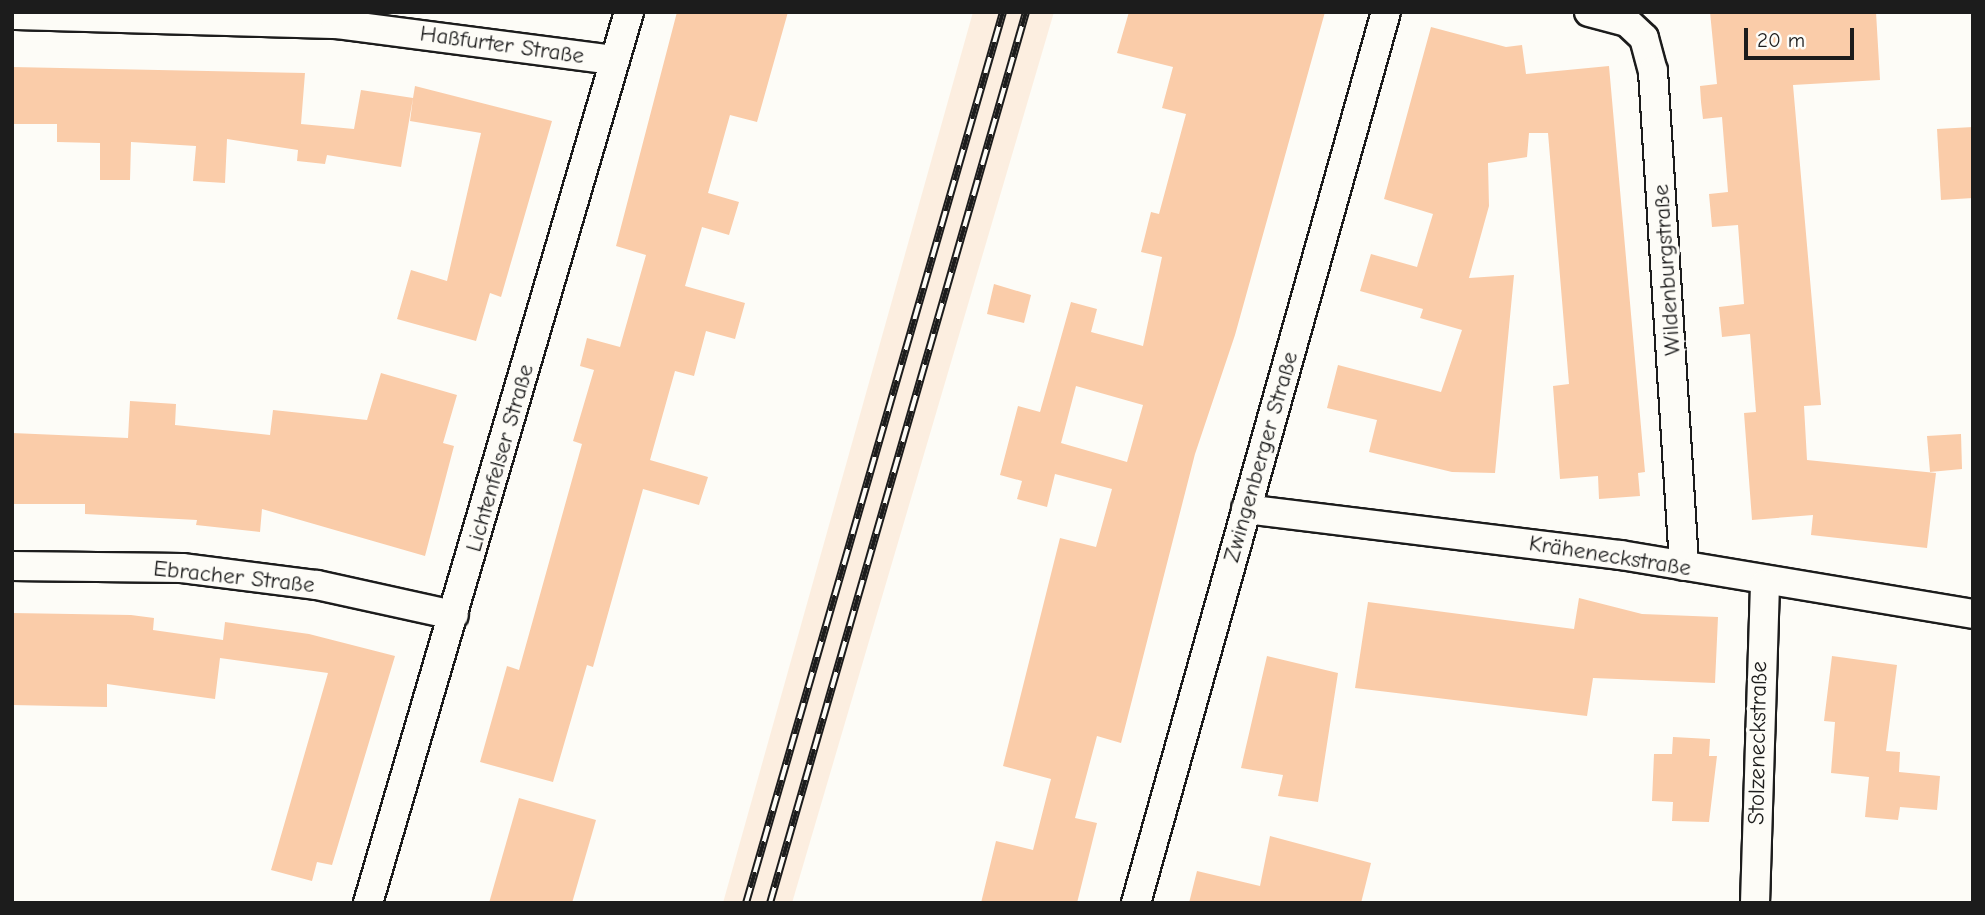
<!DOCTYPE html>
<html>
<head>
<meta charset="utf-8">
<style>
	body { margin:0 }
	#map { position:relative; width:1985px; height:915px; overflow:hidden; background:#fdfcf7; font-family:"Comic Neue",sans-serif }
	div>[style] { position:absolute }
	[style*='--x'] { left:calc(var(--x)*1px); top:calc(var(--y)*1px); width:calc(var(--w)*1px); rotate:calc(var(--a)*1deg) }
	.built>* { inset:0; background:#fceee0 }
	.building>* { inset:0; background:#facca9 }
	.roads { filter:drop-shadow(2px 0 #1c1c1c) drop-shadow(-2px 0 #1c1c1c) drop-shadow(0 2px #1c1c1c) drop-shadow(0 -2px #1c1c1c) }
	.street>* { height:28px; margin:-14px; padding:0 14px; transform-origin:14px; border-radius:14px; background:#fdfcf7 }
	.rail>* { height:8px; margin-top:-4px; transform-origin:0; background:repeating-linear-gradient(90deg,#fdfcf7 0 16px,#1c1c1c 0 32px); box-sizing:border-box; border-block:2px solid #1c1c1c }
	span { translate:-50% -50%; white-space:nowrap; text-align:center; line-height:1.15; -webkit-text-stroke:7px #fdfcf7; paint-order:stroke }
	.street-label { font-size:23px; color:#1c1c1c }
	.frame { position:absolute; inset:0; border:14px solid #1c1c1c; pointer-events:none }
	.scale { position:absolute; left:1744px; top:28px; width:110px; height:32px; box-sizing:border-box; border:4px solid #1c1c1c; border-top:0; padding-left:9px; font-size:21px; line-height:24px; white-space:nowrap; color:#1c1c1c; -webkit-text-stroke:5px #fdfcf7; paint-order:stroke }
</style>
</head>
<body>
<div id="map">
	<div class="built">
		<div style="clip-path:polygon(973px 12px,1054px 12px,792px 903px,723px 903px)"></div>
	</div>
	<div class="building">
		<div style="clip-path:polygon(677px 12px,788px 12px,757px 122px,730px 115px,708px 193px,739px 202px,729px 235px,702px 227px,685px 286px,745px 303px,735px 339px,706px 331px,694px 376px,675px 371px,650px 460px,708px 477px,699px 505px,643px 489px,593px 667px,587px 665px,553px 782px,480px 762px,507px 666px,519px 670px,582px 444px,573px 441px,594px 370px,580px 366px,587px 338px,620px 347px,646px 255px,616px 246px)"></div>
		<div style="clip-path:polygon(evenodd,1129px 12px,1325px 12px,1235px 335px,1195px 454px,1121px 743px,1097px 736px,1075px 818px,1097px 823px,1077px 903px,981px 903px,996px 841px,1033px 850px,1051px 779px,1003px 766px,1060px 538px,1096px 547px,1112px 489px,1055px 474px,1047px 507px,1017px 499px,1022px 481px,1000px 475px,1018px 406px,1040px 412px,1071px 302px,1097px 309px,1091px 332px,1143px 346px,1162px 257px,1141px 252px,1151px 212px,1159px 214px,1186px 114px,1162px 108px,1173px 67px,1117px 53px,1129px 12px,1076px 386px,1143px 405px,1127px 462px,1061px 443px,1076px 386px)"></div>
		<div style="clip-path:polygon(1710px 12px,1876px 12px,1880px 80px,1793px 85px,1821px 405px,1804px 406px,1807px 460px,1936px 473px,1927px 548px,1811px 535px,1813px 515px,1752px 520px,1744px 413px,1756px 412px,1750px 334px,1722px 337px,1719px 307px,1744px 304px,1738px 225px,1712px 227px,1709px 194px,1728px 192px,1722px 117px,1703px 119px,1701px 102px,1700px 86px,1717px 84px)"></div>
		<div style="clip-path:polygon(1431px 27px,1506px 47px,1522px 45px,1526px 74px,1609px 66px,1645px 472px,1638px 473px,1640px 496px,1599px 499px,1598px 476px,1560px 479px,1553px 386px,1569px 384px,1548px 133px,1529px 133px,1527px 157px,1488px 163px,1489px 206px,1469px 278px,1514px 275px,1495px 473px,1452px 472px,1369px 452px,1377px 420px,1327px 408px,1338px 365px,1441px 392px,1462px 330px,1420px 318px,1423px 309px,1360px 291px,1371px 254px,1417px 267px,1433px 214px,1384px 199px)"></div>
		<div style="clip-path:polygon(12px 67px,305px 73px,301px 124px,354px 129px,361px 90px,413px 98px,415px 86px,552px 121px,501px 297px,490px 293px,476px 341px,397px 319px,411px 270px,447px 281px,481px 133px,410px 121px,413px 98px,401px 167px,327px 155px,325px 164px,297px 161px,298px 150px,227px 139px,225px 183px,193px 181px,196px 146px,131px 142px,130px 180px,100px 180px,100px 143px,57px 142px,57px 124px,12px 124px)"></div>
		<div style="clip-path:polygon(1973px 127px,1973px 198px,1941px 200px,1937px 129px)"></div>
		<div style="clip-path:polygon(994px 284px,1031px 295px,1024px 323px,987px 314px)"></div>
		<div style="clip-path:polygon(381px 373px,457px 395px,443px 443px,454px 446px,425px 556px,262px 509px,260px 532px,196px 525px,197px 520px,85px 514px,85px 504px,12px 504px,12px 433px,128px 438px,130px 401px,176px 404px,175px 425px,270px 435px,273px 410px,367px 420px)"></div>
		<div style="clip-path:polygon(1961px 434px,1962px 469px,1930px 472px,1927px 436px)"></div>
		<div style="clip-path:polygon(1579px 598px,1642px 614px,1718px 617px,1715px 683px,1593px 678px,1587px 716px,1355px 688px,1368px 602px,1574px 629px)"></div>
		<div style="clip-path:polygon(12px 613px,131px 615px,154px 618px,153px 630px,223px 640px,225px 622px,309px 634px,395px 656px,332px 865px,317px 862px,312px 881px,271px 870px,328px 673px,220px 658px,215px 699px,107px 684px,107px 707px,12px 705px)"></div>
		<div style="clip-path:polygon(1267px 656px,1338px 673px,1318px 802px,1278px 796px,1283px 775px,1241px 768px)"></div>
		<div style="clip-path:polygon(1832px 656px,1897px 665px,1886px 751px,1900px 752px,1899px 772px,1940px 776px,1937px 810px,1900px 807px,1898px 820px,1865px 817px,1869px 777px,1831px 773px,1835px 722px,1824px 721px)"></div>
		<div style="clip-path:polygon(1673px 737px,1710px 739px,1709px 756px,1717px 756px,1709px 822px,1672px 821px,1673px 802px,1652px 801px,1654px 754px,1672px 754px)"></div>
		<div style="clip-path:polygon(519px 798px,596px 820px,572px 903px,489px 903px)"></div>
		<div style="clip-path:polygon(1270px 836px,1371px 863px,1361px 903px,1189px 903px,1197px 871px,1260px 886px)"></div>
	</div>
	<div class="roads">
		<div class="street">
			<div style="--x:1589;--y:12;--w:39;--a:15"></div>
			<div style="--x:1627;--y:22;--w:23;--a:43"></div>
			<div style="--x:1644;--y:38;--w:34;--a:75"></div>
			<div style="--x:1653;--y:71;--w:496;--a:86.4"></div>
			<div style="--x:12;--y:15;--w:324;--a:1.6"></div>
			<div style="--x:336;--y:24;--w:281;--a:7.4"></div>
			<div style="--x:1246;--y:509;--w:378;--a:7"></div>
			<div style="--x:1621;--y:555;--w:357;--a:9.5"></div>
			<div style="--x:12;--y:566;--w:170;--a:0.7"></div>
			<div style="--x:182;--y:568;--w:136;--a:7.2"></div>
			<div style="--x:317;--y:585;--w:140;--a:12.4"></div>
			<div style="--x:368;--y:903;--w:928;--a:-73.67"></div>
			<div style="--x:1136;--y:903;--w:925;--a:-74.33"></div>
			<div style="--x:1755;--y:903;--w:319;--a:-88.2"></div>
		</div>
	</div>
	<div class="rail">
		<div style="--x:746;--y:903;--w:927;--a:-73.91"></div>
		<div style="--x:770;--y:903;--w:927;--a:-73.97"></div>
	</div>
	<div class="street-label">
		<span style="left:502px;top:45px;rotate:8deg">Haßfurter Straße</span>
		<span style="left:1667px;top:270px;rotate:-94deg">Wildenburgstraße</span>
		<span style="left:1261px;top:457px;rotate:-74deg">Zwingenberger Straße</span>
		<span style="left:500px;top:458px;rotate:-74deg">Lichtenfelser Straße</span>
		<span style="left:1610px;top:556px;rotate:9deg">Kräheneckstraße</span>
		<span style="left:234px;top:577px;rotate:6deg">Ebracher Straße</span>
		<span style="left:1758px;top:743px;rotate:-89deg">Stolzeneckstraße</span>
	</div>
	<div class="frame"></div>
	<div class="scale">20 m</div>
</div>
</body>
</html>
